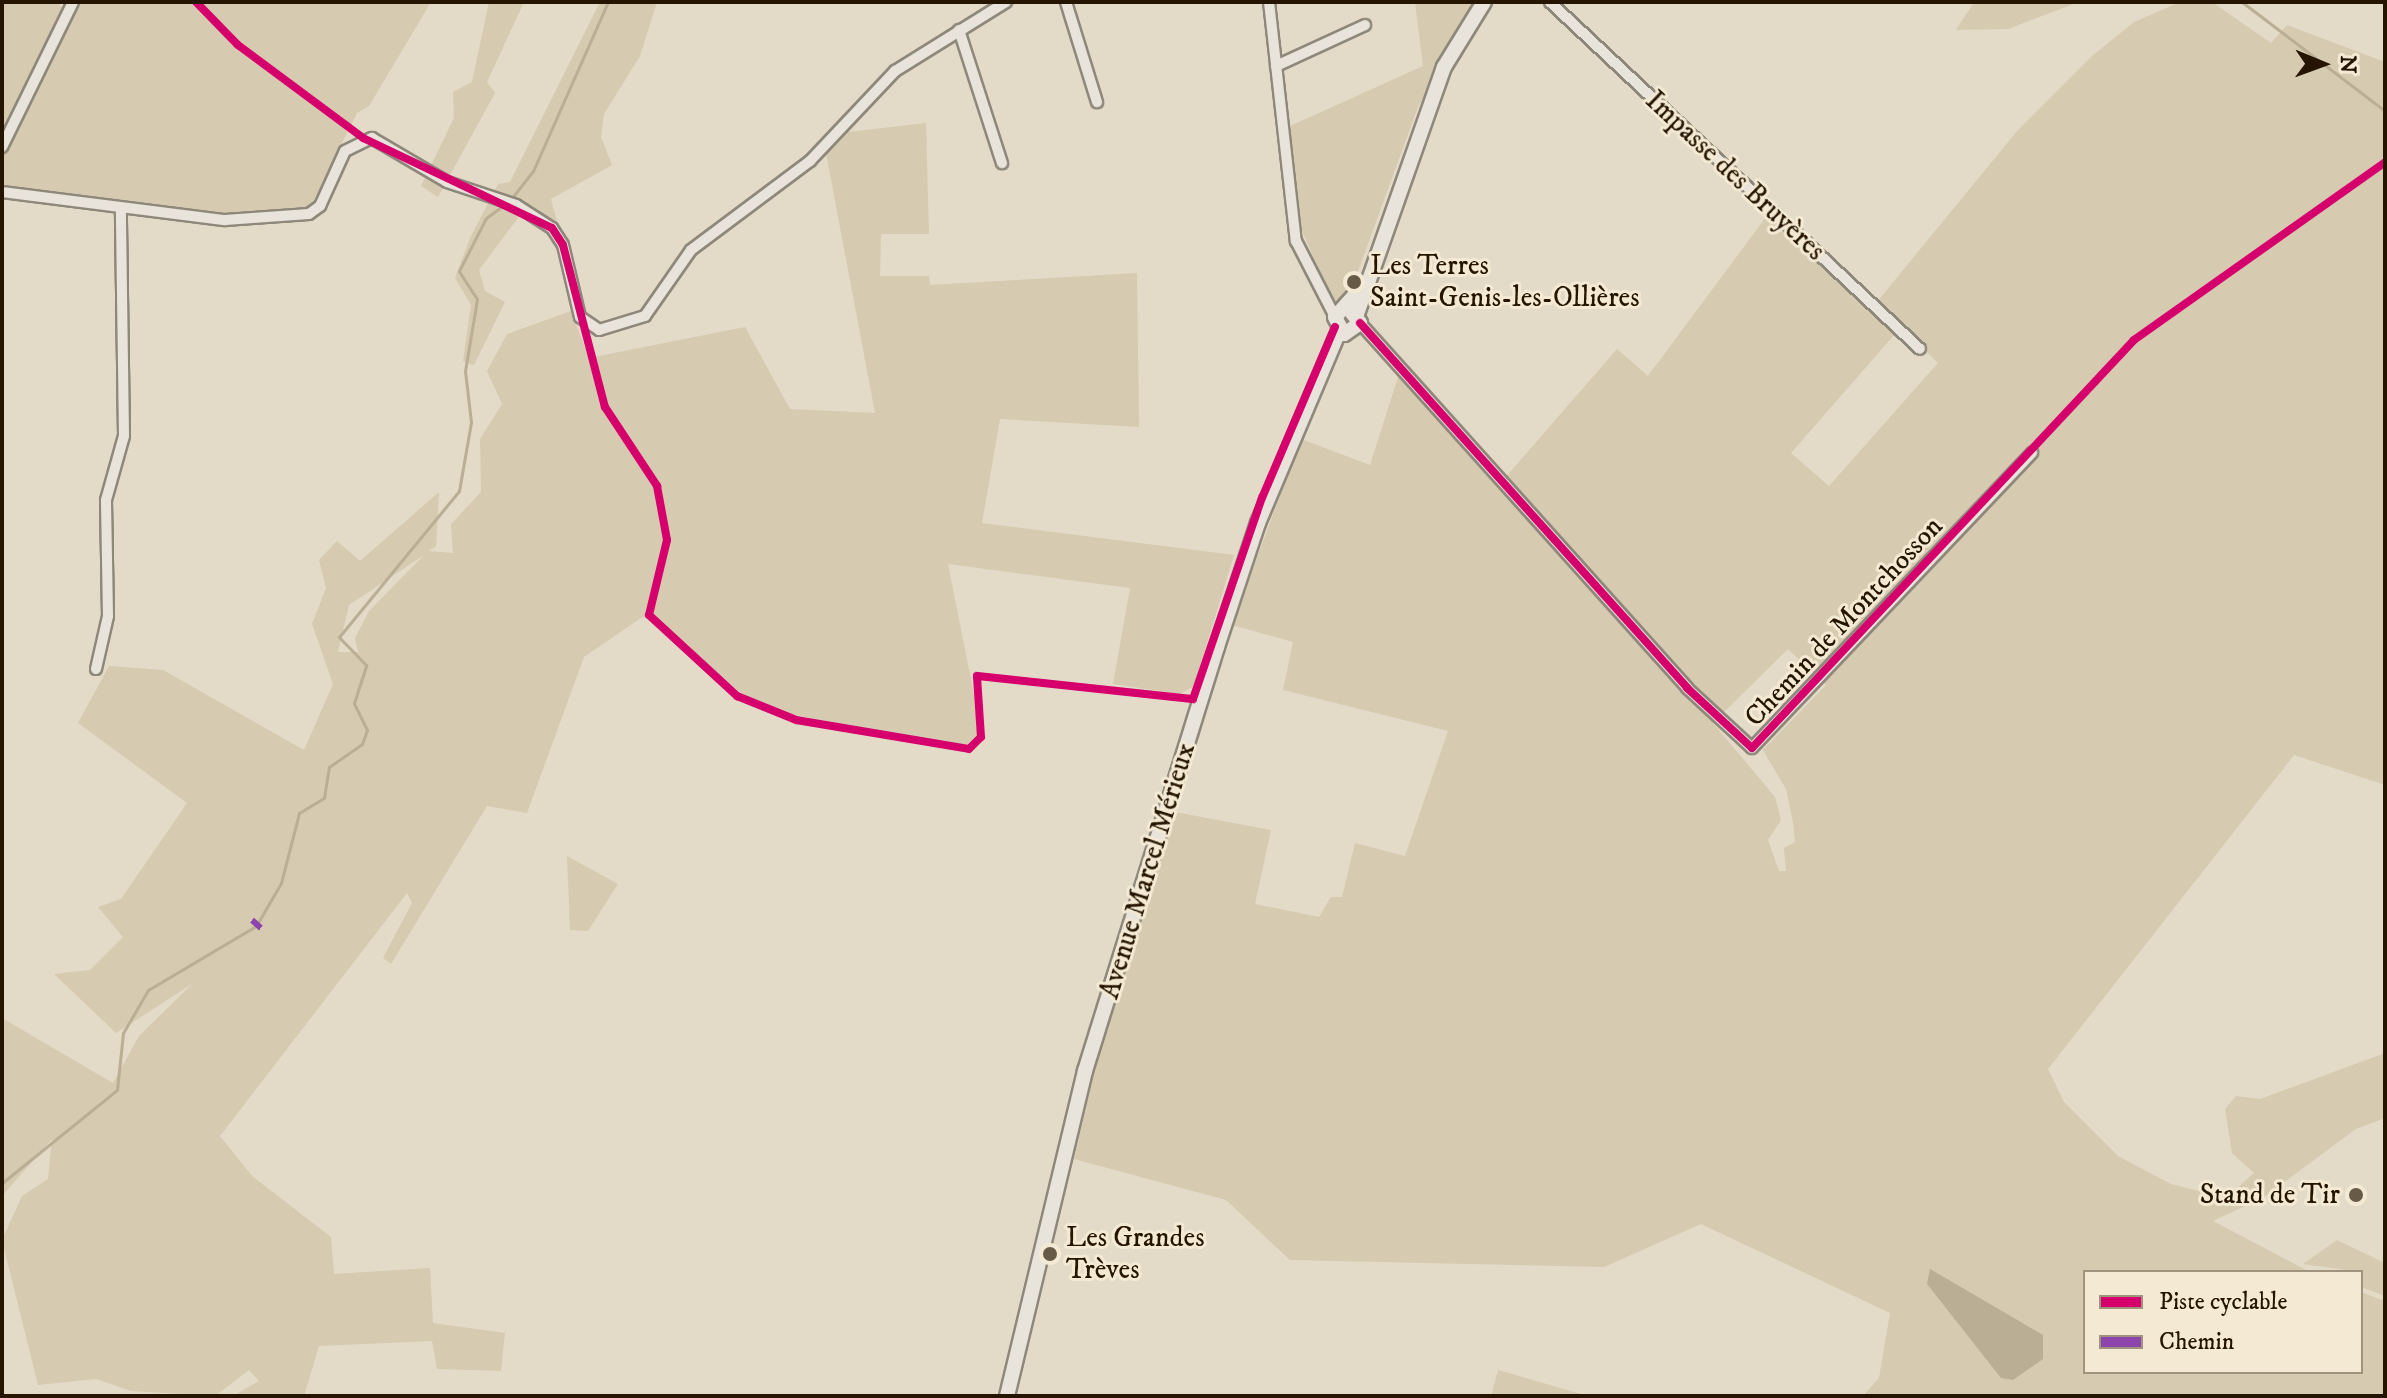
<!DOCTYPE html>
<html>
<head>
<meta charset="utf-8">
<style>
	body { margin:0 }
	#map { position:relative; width:2387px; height:1398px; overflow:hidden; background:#e3dbc8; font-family:"IM FELL DW Pica",serif }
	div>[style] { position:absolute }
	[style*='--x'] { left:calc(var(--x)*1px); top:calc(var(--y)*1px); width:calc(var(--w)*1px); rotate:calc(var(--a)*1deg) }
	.green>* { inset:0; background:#d6cab0 }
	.water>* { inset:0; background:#baae94 }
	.stream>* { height:3px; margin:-1.5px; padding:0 1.5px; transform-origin:1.5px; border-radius:1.5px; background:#baae94 }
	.roads { filter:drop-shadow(2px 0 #8e887b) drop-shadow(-2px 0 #8e887b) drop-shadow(0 2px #8e887b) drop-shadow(0 -2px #8e887b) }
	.minor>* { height:10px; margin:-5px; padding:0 5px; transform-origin:5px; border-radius:5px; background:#e9e4db }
	.secondary>* { height:14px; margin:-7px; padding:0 7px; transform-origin:7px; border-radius:7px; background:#e9e4db }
	.quiet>* { height:6px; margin-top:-3px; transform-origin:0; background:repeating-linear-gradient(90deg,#8e44ad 0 12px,transparent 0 18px) }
	.cycleway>* { height:8px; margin:-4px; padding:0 4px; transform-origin:4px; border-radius:4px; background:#d6006c }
	.dots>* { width:22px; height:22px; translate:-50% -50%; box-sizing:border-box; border:4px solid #f4ead4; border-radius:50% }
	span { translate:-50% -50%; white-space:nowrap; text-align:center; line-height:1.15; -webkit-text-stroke:6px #f4ead4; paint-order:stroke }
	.street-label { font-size:28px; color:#241400 }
	.poi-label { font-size:28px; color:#241400 }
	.left { translate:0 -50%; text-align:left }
	.right { translate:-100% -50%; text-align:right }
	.frame { position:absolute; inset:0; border:4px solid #241400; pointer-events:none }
	.legend { position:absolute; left:2083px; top:1270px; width:280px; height:104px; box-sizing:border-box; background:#f4ead4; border:2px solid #a1947f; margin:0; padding:10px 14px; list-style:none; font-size:24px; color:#241400 }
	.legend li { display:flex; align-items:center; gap:16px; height:40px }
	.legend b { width:40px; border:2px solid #a1947f }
	.north { position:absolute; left:2283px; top:24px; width:80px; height:80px; -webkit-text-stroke:6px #f4ead4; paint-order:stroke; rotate:91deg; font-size:22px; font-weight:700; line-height:32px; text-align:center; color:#241400 }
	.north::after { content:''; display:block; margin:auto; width:28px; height:36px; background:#241400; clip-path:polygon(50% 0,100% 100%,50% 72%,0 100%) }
</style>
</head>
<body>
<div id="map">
	<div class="green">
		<div style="clip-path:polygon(2px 2px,57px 2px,69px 15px,80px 2px,431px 2px,369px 106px,357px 113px,309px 210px,226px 217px,2px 189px)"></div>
		<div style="clip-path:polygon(489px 2px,524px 2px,487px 82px,495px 93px,438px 197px,421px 186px,454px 118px,453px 92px,472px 82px)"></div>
		<div style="clip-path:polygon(600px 2px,657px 2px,640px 56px,604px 114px,601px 137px,612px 165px,551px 199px,559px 229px,526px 207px,479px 270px,485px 291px,505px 302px,474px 365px,463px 361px,471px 305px,455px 278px,470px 238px,498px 184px,510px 182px)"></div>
		<div style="clip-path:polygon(1415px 2px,1476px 2px,1418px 107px,1357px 274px,1344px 298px,1332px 301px,1300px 226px,1290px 126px,1423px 66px)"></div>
		<div style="clip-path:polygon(1974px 2px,2079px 2px,2008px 29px,1956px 30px)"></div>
		<div style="clip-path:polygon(evenodd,2180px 2px,2212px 2px,2271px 43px,2287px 25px,2385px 62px,2385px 785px,2294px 755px,2048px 1069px,2064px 1102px,2118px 1156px,2171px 1184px,2226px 1198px,2254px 1173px,2232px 1153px,2225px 1109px,2236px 1096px,2260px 1099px,2385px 1053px,2385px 1118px,2356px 1129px,2264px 1197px,2213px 1221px,2310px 1272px,2085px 1272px,2085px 1372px,2361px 1372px,2361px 1292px,2385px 1301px,2385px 1396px,1863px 1396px,1879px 1378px,1890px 1313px,1701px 1224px,1604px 1267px,1290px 1260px,1226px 1200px,1074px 1159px,1098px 1055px,1175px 812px,1271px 830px,1255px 904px,1319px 917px,1331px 897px,1342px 897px,1355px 843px,1405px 856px,1448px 731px,1283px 690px,1293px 642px,1232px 625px,1301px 439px,1370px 465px,1398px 377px,1497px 487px,1617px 349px,1648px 376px,1769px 213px,1895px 334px,1791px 453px,1829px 486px,1938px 363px,1876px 303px,2018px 130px,2092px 56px,2134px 22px,2180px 2px,1788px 649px,1826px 685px,1763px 750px,1786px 789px,1793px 822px,1795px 842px,1784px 848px,1786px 871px,1779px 871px,1768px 840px,1781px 820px,1775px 797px,1713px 723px,1788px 649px)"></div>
		<div style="clip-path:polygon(evenodd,926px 123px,929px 234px,881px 234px,880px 276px,929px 276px,930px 285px,1137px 273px,1139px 427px,1000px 419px,982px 523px,1234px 555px,1194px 686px,1180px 694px,1113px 684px,1130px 588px,948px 564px,980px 725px,981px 737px,969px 749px,759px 708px,649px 615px,641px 618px,584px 657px,527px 813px,487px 806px,391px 964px,383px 958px,412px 903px,407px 893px,220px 1136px,252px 1176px,331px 1237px,334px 1274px,430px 1268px,433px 1323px,505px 1333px,501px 1371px,437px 1369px,432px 1341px,319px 1346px,304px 1396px,233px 1396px,259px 1381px,249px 1370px,215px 1396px,131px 1391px,96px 1379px,38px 1385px,2px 1240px,22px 1196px,48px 1179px,52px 1139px,2px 1196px,2px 1018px,113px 1083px,139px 1036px,192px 984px,116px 1033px,54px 974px,90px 970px,123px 937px,98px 907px,121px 899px,187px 803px,78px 723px,109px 666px,163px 670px,304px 750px,333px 684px,312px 624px,326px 588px,319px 560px,337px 541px,360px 561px,439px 492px,436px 546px,429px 551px,453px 553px,451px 524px,481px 492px,480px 439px,502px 404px,487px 371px,507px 334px,571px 311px,589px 358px,745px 327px,790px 409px,875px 413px,826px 153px,848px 132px,926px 123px,424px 555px,369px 611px,355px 638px,358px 652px,338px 652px,349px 605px,424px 555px)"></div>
		<div style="clip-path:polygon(567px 856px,618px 884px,588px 931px,570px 930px)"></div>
		<div style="clip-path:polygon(2337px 1240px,2385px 1263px,2385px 1296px,2361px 1287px,2361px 1272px,2303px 1264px)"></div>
		<div style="clip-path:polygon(1498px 1370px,1588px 1396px,1491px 1396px)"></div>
	</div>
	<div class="water">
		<div style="clip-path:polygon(1930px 1269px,2043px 1335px,2043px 1359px,2013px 1380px,2001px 1378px,1927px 1284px)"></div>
	</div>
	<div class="stream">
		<div style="--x:2242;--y:2;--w:180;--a:37.3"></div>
		<div style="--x:511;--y:199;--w:36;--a:-52"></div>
		<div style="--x:533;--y:171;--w:185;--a:-66.1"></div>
		<div style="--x:2;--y:1183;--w:148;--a:-39"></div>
		<div style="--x:117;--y:1090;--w:57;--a:-84"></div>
		<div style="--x:123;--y:1033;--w:50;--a:-59.8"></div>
		<div style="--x:148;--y:990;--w:126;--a:-30.7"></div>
		<div style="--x:256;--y:926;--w:50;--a:-59.8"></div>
		<div style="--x:281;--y:883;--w:72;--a:-75.6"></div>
		<div style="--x:299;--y:813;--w:29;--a:-31"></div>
		<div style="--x:324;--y:798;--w:31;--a:-81"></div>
		<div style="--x:329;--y:767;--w:40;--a:-34.9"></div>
		<div style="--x:362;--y:744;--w:15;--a:-70"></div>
		<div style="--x:367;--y:730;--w:30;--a:-116"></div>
		<div style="--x:354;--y:703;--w:40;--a:-72"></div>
		<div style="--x:366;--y:665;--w:39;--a:-134"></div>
		<div style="--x:339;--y:637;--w:189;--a:-50.6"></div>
		<div style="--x:459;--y:491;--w:70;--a:-80.1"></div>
		<div style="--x:471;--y:422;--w:51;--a:-96.7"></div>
		<div style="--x:465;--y:371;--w:73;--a:-80.5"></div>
		<div style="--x:477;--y:299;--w:33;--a:-123"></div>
		<div style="--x:459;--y:271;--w:59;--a:-63"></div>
		<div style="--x:486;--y:218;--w:24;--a:-36"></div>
		<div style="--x:2;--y:1394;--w:3;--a:45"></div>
	</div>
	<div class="roads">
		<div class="minor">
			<div style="--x:1066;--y:2;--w:105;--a:72.8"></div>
			<div style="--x:1269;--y:2;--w:241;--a:83.6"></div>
			<div style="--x:1296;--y:241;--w:85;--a:62.8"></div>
			<div style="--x:1550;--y:2;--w:507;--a:43.16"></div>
			<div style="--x:959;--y:30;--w:140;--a:72.1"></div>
			<div style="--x:1276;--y:66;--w:98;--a:-24.7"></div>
			<div style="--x:2;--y:147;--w:161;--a:-63.9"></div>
			<div style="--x:2;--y:192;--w:225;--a:7.2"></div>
			<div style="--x:225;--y:220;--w:84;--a:-4.1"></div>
			<div style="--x:309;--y:214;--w:14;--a:-36"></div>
			<div style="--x:320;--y:206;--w:60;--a:-65.6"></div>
			<div style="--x:345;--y:151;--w:30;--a:-26"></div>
			<div style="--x:372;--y:138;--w:87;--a:30.4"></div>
			<div style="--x:447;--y:182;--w:73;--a:18.4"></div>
			<div style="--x:516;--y:205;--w:43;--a:32.6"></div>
			<div style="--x:552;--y:228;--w:20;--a:57"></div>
			<div style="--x:563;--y:245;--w:74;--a:76.7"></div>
			<div style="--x:580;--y:317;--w:23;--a:34"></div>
			<div style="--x:599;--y:330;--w:48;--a:-16.9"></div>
			<div style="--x:645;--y:316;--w:80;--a:-55.1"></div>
			<div style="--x:691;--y:250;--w:149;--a:-36.8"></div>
			<div style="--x:810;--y:161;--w:124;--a:-46.6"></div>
			<div style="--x:895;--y:71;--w:131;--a:-31.9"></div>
			<div style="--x:1360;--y:323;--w:490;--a:48.1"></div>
			<div style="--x:1687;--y:688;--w:88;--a:42.7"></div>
			<div style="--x:1752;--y:748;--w:407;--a:-46.5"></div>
			<div style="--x:96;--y:669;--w:54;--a:-77.2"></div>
			<div style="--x:108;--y:616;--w:116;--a:-91"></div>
			<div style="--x:106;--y:500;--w:66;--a:-74.3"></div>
			<div style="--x:124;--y:436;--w:224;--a:-90.8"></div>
		</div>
		<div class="secondary">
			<div style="--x:1348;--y:308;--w:19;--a:51"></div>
			<div style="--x:1360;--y:323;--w:19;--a:145"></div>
			<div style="--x:1344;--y:334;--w:19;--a:-118"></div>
			<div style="--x:1335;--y:317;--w:38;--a:-48"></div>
			<div style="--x:1357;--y:314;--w:262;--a:-70.6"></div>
			<div style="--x:1444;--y:67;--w:76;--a:-58.4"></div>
			<div style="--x:1007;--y:1396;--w:334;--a:-76.5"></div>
			<div style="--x:1085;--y:1071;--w:444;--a:-72.7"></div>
			<div style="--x:1217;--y:647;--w:131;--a:-71.7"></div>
			<div style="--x:1258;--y:523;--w:208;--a:-67.1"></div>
		</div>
	</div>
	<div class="quiet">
		<div style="--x:252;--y:920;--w:13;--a:42"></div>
	</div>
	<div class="cycleway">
		<div style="--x:196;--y:2;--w:60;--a:45.7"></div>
		<div style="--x:238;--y:45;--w:156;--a:36.6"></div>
		<div style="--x:363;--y:138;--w:209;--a:25.5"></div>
		<div style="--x:552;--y:228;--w:20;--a:57"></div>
		<div style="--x:563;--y:245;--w:167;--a:75.5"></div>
		<div style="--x:605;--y:407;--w:95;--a:56.6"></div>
		<div style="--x:657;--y:486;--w:55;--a:79.5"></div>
		<div style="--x:667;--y:540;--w:77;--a:103.5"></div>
		<div style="--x:649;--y:615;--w:120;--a:42.6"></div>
		<div style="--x:737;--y:696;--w:64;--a:22.1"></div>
		<div style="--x:796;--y:720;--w:175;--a:9.5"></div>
		<div style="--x:969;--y:749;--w:17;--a:-45"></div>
		<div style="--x:981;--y:737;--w:61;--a:-93.8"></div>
		<div style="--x:977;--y:676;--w:217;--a:6.1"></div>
		<div style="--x:1193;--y:699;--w:213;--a:-71.1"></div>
		<div style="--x:1262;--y:498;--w:186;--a:-66.9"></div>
		<div style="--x:1360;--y:323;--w:490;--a:48.1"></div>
		<div style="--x:1687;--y:688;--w:88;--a:42.7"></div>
		<div style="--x:1752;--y:748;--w:559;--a:-46.89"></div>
		<div style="--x:2134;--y:340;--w:308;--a:-35.3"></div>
	</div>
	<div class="dots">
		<div style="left:1354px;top:282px;background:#675a46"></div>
		<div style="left:2356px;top:1195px;background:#675a46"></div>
		<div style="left:1050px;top:1254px;background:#675a46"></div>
	</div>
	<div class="street-label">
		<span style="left:1735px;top:176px;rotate:43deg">Impasse des Bruyères</span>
		<span style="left:1844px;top:622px;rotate:-47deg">Chemin de Montchosson</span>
		<span style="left:1148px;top:871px;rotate:-73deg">Avenue Marcel Mérieux</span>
	</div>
	<div class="poi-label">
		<span class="left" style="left:1370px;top:282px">Les Terres<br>Saint-Genis-les-Ollières</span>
		<span class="right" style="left:2340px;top:1195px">Stand de Tir</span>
		<span class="left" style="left:1066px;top:1254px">Les Grandes<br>Trèves</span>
	</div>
	<div class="frame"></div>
	<ul class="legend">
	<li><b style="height:10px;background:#d6006c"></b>Piste cyclable</li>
	<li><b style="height:10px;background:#8e44ad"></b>Chemin</li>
	</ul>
	<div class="north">N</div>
</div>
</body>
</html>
